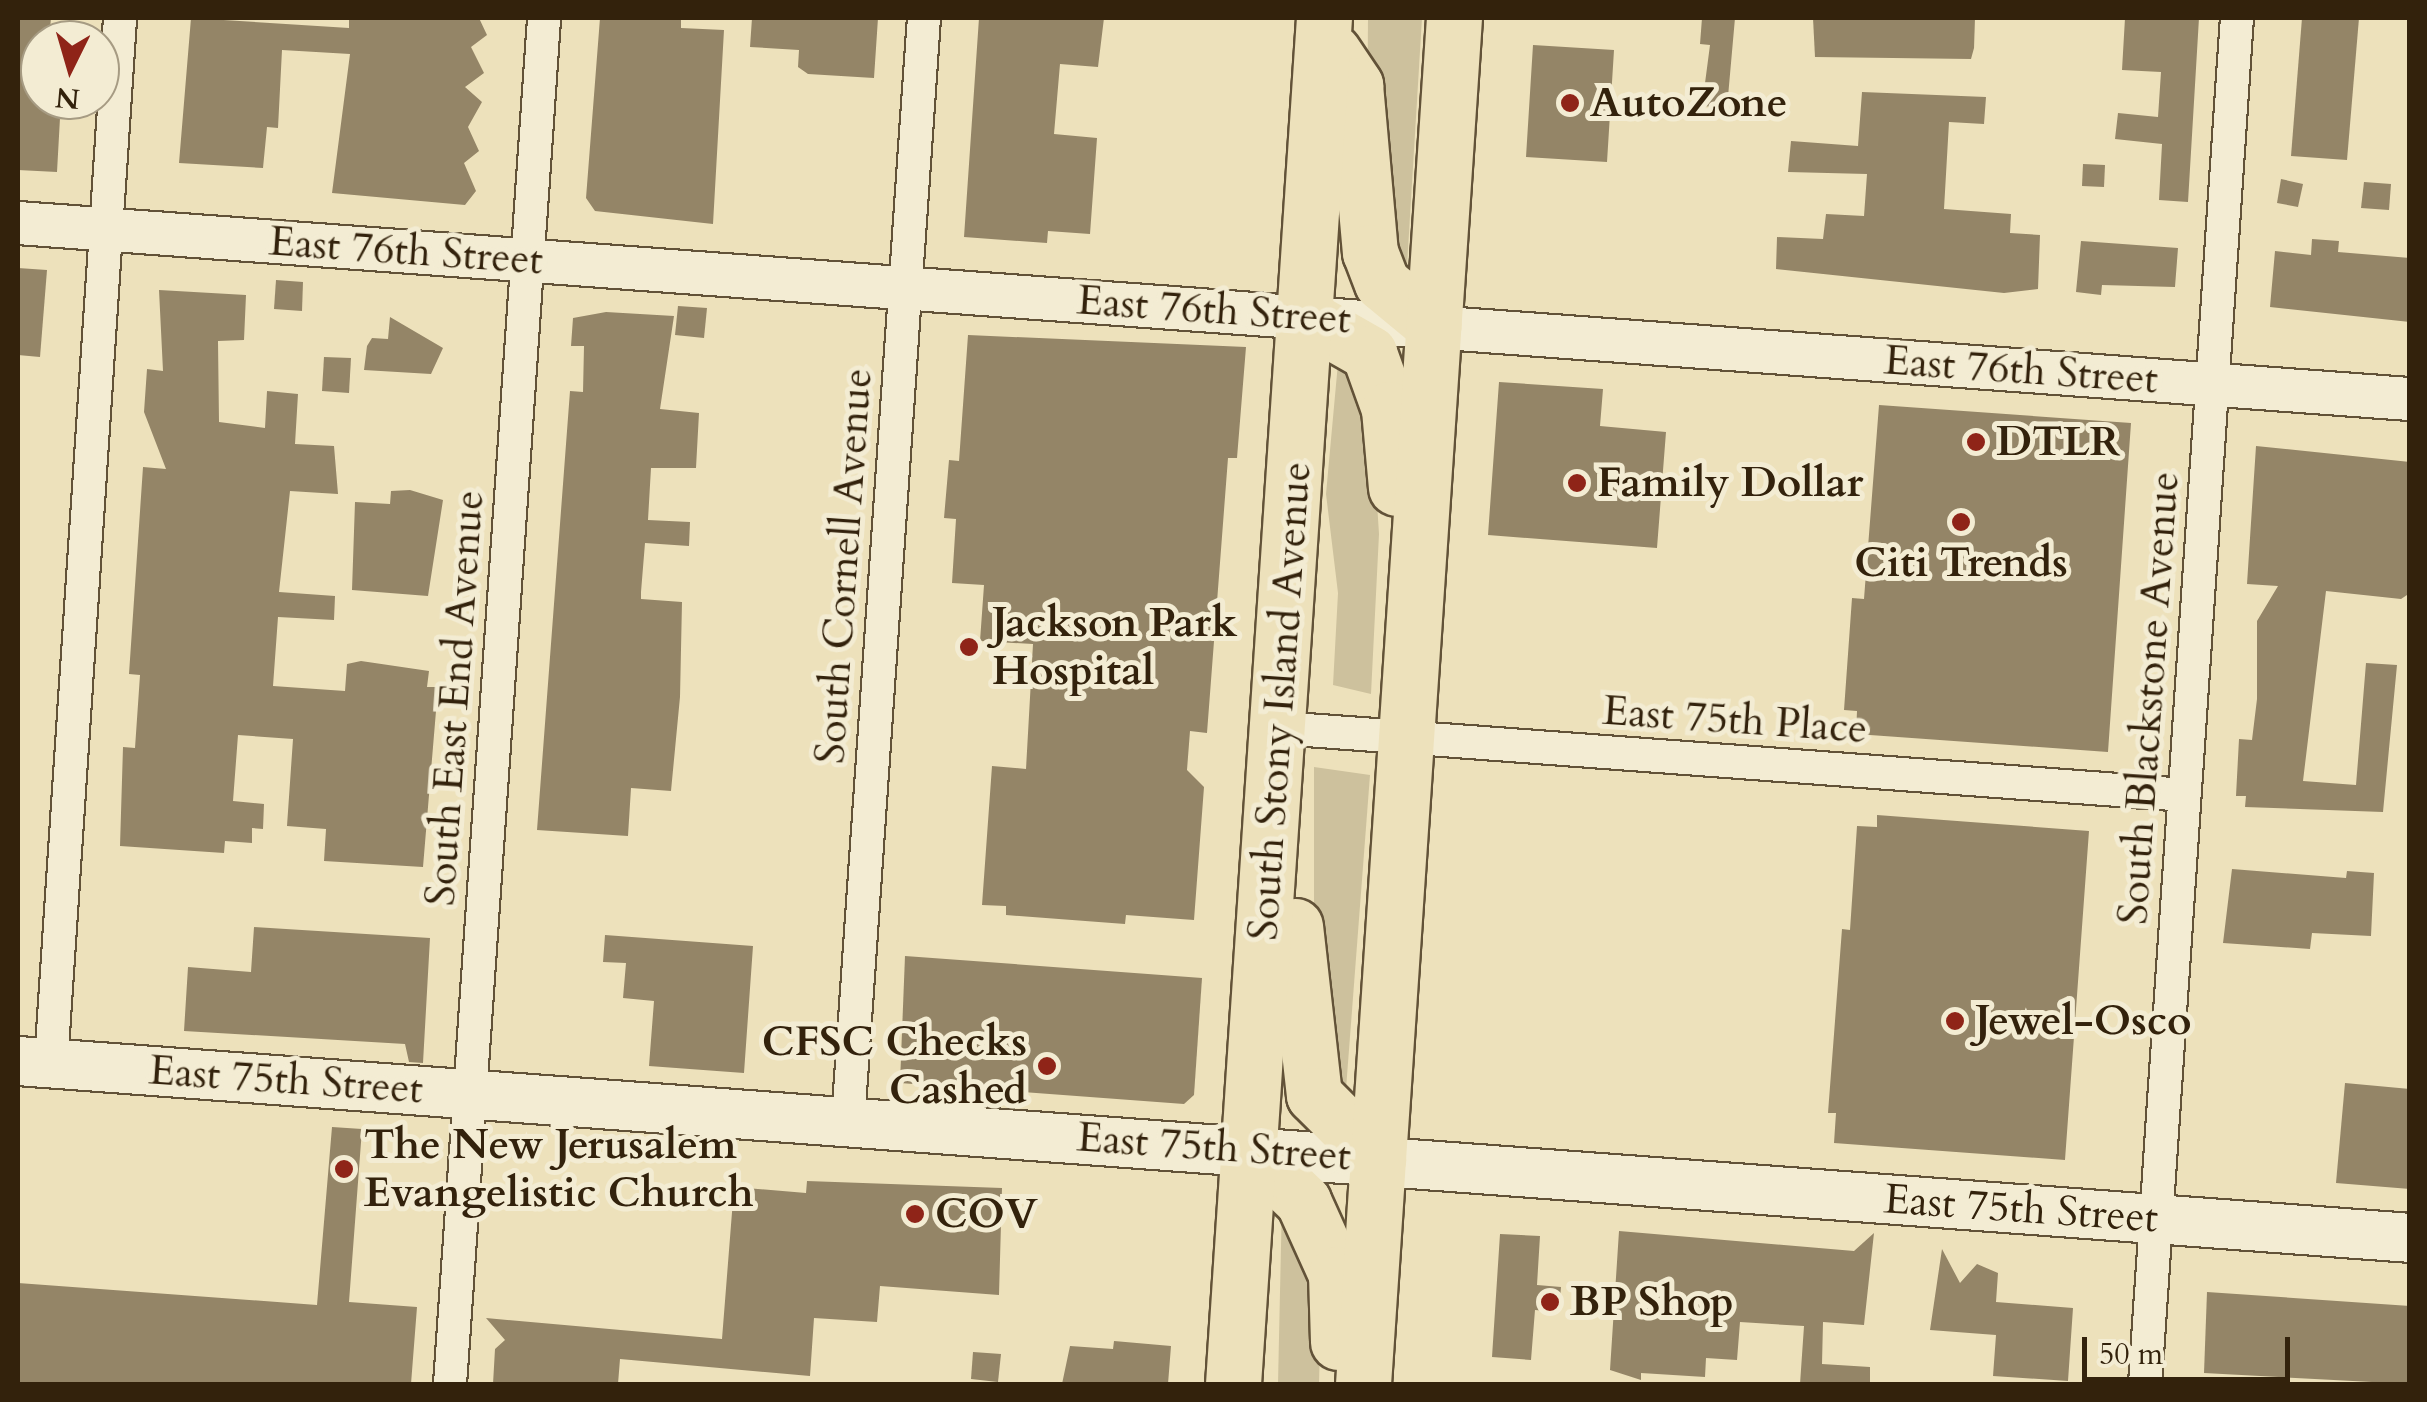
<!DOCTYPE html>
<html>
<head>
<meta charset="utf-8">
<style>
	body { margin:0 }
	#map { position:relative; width:2427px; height:1402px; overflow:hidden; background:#ede1bb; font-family:Cardo,serif }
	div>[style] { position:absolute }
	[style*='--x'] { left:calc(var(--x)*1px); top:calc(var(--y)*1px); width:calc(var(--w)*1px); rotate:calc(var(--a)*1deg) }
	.green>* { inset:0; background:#cdc19d }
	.building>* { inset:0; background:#948567 }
	.roads { filter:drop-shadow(2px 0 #625238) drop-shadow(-2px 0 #625238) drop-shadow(0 2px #625238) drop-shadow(0 -2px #625238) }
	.minor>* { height:32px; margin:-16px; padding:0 16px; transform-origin:16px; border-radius:16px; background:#f3ecd3 }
	.tertiary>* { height:42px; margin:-21px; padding:0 21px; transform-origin:21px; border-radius:21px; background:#f3ecd3 }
	.secondary>* { height:48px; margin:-24px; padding:0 24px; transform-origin:24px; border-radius:24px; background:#f3ecd3 }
	.trunk>* { height:55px; margin:-27.5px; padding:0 27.5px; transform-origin:27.5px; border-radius:27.5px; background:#ede1bb }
	.dots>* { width:28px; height:28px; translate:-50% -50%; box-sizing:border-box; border:5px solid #f3ecd3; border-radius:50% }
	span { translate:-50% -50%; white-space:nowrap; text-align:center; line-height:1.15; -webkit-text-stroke:10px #f3ecd3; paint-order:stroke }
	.poi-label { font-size:42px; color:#33220c; font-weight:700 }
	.left { translate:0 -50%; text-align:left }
	.right { translate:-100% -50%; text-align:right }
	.street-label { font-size:42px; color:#33220c }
	.frame { position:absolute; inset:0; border:20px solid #33220c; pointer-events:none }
	.north { position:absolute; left:20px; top:20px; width:100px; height:100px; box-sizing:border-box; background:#f3ecd3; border:2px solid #a69b83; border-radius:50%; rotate:185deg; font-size:28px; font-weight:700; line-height:40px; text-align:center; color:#33220c }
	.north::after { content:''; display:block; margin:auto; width:35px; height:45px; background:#8f2418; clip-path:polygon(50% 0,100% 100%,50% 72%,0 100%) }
	.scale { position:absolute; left:2082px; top:1337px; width:208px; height:45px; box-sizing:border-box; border:5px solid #33220c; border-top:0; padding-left:12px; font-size:30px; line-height:35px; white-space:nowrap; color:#33220c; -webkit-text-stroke:8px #f3ecd3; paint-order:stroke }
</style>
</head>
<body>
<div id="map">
	<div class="green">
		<div style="clip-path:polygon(1368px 18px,1422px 18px,1407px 266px,1389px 268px,1367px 166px)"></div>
		<div style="clip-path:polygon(1339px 352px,1368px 361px,1379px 534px,1371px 694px,1333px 685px,1338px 593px,1326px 494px)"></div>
		<div style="clip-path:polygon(1314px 767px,1370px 775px,1345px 1102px,1314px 1010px)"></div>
		<div style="clip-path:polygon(1282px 1201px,1321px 1303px,1319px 1384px,1278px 1384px)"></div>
	</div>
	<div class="building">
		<div style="clip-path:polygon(18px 18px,51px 18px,49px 40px,40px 40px,40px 100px,61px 100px,57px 172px,18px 170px)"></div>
		<div style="clip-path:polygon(191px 18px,349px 28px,349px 18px,479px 18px,487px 35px,471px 47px,484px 73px,465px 87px,482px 102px,468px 127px,479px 151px,464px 163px,476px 191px,465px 205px,332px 193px,350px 54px,282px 50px,278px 128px,267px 127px,263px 168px,179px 163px)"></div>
		<div style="clip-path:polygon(600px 18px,681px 18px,681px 28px,724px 30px,713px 224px,595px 211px,586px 198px)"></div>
		<div style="clip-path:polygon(752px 18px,878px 18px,874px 78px,808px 74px,798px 67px,799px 50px,750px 47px)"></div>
		<div style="clip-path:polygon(979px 18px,1104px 18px,1098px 67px,1060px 64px,1054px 134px,1097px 138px,1090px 234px,1048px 231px,1047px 243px,964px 237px)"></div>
		<div style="clip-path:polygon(1702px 18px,1735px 18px,1727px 108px,1702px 106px,1710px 45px,1700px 44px)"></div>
		<div style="clip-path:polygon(1813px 18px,1975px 18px,1974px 48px,1971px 59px,1815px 57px)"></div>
		<div style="clip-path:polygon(2125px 18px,2199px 18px,2188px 202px,2159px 200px,2162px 144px,2115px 139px,2118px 113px,2158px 117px,2161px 72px,2122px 70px)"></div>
		<div style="clip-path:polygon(2302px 18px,2359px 18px,2347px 160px,2291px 156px)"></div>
		<div style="clip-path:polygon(1533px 45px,1614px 50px,1607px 162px,1526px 157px)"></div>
		<div style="clip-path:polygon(1862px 92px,1986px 97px,1984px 124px,1949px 122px,1944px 209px,2011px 214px,2010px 233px,2040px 235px,2038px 289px,2004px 293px,1776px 269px,1777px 237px,1823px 239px,1826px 214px,1864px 216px,1867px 174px,1788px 172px,1791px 141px,1858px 146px)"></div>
		<div style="clip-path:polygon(2083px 164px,2105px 165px,2104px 187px,2082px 186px)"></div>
		<div style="clip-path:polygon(2281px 179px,2303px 184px,2298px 207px,2277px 203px)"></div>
		<div style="clip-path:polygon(2364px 182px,2391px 184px,2389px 210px,2361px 208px)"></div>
		<div style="clip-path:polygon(2312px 239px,2339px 241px,2338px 252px,2410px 258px,2410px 322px,2270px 307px,2275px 251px,2311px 255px)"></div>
		<div style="clip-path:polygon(2081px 241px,2178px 248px,2175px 287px,2102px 285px,2101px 295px,2076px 292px)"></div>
		<div style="clip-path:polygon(18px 268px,47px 270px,40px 357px,18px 355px)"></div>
		<div style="clip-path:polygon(276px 280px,303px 282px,302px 311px,274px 309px)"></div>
		<div style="clip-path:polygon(159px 290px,246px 295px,244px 340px,218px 341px,219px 422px,265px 428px,267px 391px,298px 394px,295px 444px,334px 446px,338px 494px,290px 491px,279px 592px,335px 596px,334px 620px,278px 617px,273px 686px,345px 691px,347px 664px,361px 661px,429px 671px,427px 687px,438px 687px,423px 867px,324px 861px,326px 829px,287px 826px,293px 739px,238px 735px,233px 801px,264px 804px,263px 829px,252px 828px,252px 843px,225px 841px,224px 853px,120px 846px,123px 747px,135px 748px,140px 675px,129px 674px,143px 467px,166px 469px,144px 412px,147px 369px,163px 371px)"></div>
		<div style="clip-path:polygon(678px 306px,707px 308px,704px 338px,675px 335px)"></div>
		<div style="clip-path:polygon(606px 312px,674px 316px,660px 409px,699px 413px,696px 468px,651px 468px,648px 520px,690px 522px,689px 546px,645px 543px,641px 592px,641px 599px,682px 602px,680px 697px,671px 791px,631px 788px,628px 836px,537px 830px,570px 391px,583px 392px,584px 346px,571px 346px,573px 318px)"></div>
		<div style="clip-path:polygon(390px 317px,443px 348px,431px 374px,364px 370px,367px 346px,372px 338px,388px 339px)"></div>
		<div style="clip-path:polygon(968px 335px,1246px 347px,1237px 458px,1228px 458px,1207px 733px,1190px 731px,1187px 770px,1204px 787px,1194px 920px,1126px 915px,1125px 924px,1006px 915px,1006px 906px,982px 905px,992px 766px,1026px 769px,1033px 644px,980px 641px,984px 585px,952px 583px,956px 519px,944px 518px,949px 460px,959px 461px)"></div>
		<div style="clip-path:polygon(324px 357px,351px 358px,349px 393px,322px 391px)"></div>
		<div style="clip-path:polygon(1499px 382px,1603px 389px,1600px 426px,1666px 432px,1657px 548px,1488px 535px)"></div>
		<div style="clip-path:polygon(1879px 405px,2131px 423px,2108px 752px,1856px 734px,1857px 711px,1844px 710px,1852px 598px,1864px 599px)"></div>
		<div style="clip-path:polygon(2256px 446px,2410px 462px,2410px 593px,2401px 599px,2326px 591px,2303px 781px,2356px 785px,2366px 663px,2397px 665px,2383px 812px,2245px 807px,2246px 796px,2236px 796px,2239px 739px,2252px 740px,2257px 699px,2257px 621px,2278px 586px,2247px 584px)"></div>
		<div style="clip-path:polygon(410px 490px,443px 500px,428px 596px,352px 590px,355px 502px,390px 504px,391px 491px)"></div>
		<div style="clip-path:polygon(1877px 815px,2089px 831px,2065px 1160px,1834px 1143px,1836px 1113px,1828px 1113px,1842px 929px,1850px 930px,1857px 826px,1877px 827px)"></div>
		<div style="clip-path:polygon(2232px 869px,2346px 878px,2347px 871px,2374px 873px,2371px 936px,2312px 933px,2310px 949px,2223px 943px)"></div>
		<div style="clip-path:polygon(254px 927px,430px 938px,423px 1063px,409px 1062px,405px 1044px,184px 1031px,188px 967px,251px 972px)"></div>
		<div style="clip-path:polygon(605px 935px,753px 946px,744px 1073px,649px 1066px,654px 1001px,623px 998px,626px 963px,603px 962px)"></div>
		<div style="clip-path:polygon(905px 956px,1202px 978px,1194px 1095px,1184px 1104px,900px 1083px)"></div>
		<div style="clip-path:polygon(2345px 1083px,2410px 1089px,2410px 1189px,2336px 1183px)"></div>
		<div style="clip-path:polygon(332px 1127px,362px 1129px,349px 1302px,417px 1307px,411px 1384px,18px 1384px,18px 1283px,317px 1305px)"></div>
		<div style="clip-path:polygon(807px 1181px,1002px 1188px,999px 1295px,880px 1286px,877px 1322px,814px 1318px,810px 1376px,620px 1359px,618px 1384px,493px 1384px,495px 1349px,505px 1340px,486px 1318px,722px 1339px,734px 1187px,806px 1193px)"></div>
		<div style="clip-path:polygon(1619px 1231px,1854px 1251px,1874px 1233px,1864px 1325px,1823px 1322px,1822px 1364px,1870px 1367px,1870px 1384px,1800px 1384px,1804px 1326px,1740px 1322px,1737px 1360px,1706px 1358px,1705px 1377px,1641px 1373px,1641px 1380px,1610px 1370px)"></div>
		<div style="clip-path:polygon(1500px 1234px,1540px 1236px,1537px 1285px,1561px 1287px,1559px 1312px,1535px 1310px,1531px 1360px,1492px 1357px)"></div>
		<div style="clip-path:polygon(1942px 1249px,1960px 1283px,1977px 1264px,1998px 1273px,1996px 1302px,2073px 1308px,2068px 1381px,1993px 1376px,1996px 1335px,1930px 1330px)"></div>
		<div style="clip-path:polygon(2207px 1292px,2410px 1306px,2410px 1384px,2204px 1373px)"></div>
		<div style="clip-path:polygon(1114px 1341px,1171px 1346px,1168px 1384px,1062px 1384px,1070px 1346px,1113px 1349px)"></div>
		<div style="clip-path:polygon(973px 1352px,1001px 1354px,998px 1382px,971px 1379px)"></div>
	</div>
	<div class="roads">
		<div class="minor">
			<div style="--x:1280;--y:728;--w:907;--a:4.23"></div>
			<div style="--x:51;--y:1063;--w:1047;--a:-86.22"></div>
			<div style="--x:848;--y:1121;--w:1106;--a:-86.06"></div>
			<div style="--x:450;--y:1384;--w:1369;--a:-86.06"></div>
			<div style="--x:2145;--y:1384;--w:1369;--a:-86.15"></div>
		</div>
		<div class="tertiary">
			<div style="--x:18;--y:223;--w:2398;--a:4.21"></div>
		</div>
		<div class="secondary">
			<div style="--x:18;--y:1061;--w:2399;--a:4.23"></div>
		</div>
		<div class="trunk">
			<div style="--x:1333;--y:52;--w:40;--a:56"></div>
			<div style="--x:1355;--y:85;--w:168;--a:84.9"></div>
			<div style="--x:1370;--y:252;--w:33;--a:69"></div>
			<div style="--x:1382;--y:283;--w:67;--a:39.6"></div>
			<div style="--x:1306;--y:317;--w:73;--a:29.7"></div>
			<div style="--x:1369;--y:353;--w:59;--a:70.3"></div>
			<div style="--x:1389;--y:409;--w:79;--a:84.9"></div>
			<div style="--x:1295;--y:926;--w:170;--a:83.6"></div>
			<div style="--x:1314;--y:1095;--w:91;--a:45"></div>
			<div style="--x:1250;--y:1150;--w:74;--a:43.9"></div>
			<div style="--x:1303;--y:1201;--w:80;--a:65.7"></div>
			<div style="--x:1336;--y:1274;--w:68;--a:88.3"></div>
			<div style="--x:1233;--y:1384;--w:1369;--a:-86.19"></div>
			<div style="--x:1363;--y:1384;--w:1369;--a:-86.19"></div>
		</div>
	</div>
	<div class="dots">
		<div style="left:1570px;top:103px;background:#8f2418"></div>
		<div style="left:1976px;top:442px;background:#8f2418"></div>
		<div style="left:1577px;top:483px;background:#8f2418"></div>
		<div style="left:1961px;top:522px;background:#8f2418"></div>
		<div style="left:969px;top:647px;background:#8f2418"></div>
		<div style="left:1955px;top:1021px;background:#8f2418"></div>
		<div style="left:1047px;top:1066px;background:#8f2418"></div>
		<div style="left:344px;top:1169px;background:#8f2418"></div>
		<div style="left:915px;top:1214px;background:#8f2418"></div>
		<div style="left:1550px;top:1302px;background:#8f2418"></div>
	</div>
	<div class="poi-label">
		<span class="left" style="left:1590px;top:103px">AutoZone</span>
		<span class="left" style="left:1996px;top:442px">DTLR</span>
		<span class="left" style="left:1597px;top:483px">Family Dollar</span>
		<span style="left:1961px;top:563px">Citi Trends</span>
		<span class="left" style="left:992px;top:647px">Jackson Park<br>Hospital</span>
		<span class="left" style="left:1975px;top:1021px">Jewel-Osco</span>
		<span class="right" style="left:1027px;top:1066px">CFSC Checks<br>Cashed</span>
		<span class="left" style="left:364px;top:1169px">The New Jerusalem<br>Evangelistic Church</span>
		<span class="left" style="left:935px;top:1214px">COV</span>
		<span class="left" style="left:1570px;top:1302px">BP Shop</span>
	</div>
	<div class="street-label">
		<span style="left:406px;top:251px;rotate:4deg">East 76th Street</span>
		<span style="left:1214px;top:310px;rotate:4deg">East 76th Street</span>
		<span style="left:2021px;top:370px;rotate:4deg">East 76th Street</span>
		<span style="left:844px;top:566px;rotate:-86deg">South Cornell Avenue</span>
		<span style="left:455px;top:698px;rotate:-86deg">South East End Avenue</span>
		<span style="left:2149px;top:698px;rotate:-86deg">South Blackstone Avenue</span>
		<span style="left:1280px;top:701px;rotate:-86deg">South Stony Island Avenue</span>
		<span style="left:1735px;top:720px;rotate:4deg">East 75th Place</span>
		<span style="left:286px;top:1080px;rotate:4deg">East 75th Street</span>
		<span style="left:1214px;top:1147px;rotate:4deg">East 75th Street</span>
		<span style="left:2021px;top:1209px;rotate:4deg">East 75th Street</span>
	</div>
	<div class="frame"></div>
	<div class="north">N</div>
	<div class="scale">50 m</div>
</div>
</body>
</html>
